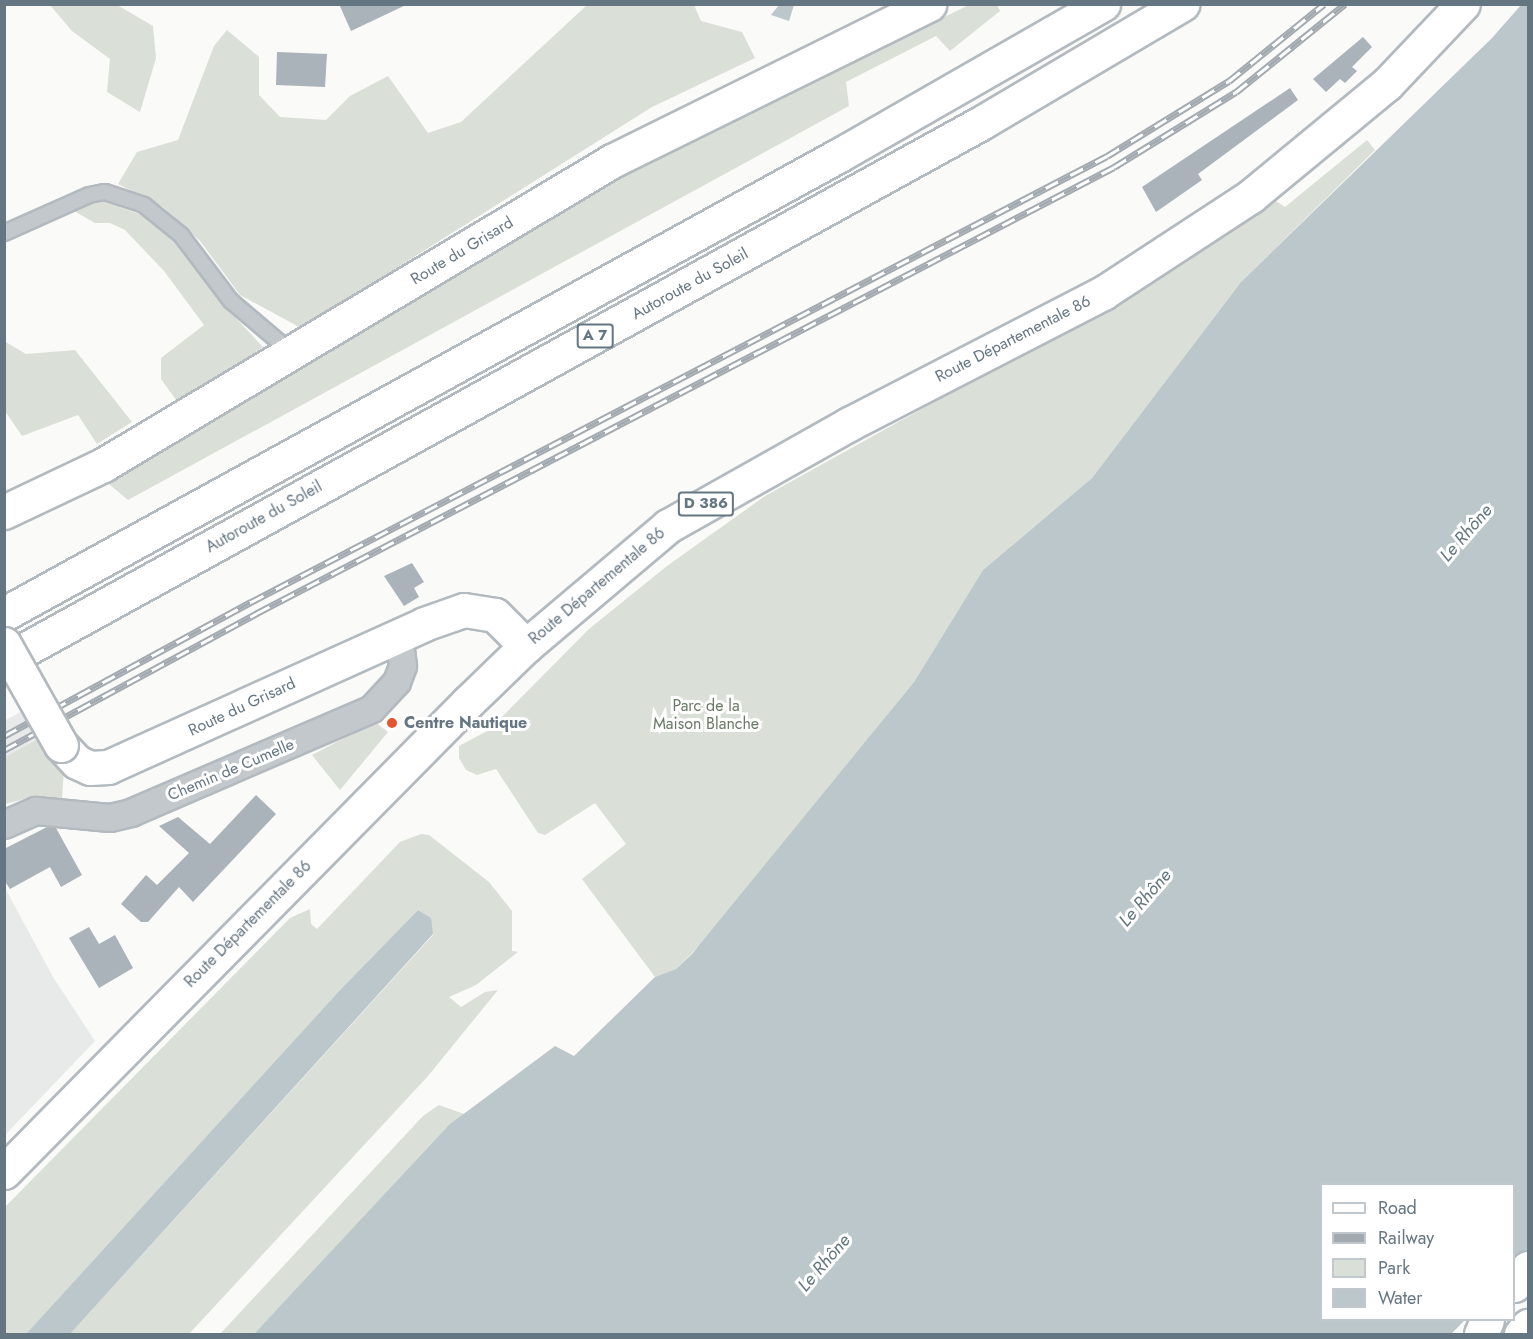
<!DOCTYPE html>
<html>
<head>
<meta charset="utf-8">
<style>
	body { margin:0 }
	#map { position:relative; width:1533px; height:1339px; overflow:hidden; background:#fafaf8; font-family:Jost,sans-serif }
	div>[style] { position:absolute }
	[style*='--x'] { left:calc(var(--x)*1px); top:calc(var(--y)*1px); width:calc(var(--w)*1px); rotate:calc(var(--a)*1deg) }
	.built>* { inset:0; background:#e8e9e9 }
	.green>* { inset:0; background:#dadfd7 }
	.water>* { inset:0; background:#bbc7cb }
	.building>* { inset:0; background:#aab3b9 }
	.roads { filter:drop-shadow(2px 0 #b3babf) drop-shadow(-2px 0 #b3babf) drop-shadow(0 2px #b3babf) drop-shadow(0 -2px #b3babf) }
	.lane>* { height:14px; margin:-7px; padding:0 7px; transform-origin:7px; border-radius:7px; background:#c3c8cc }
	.street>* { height:26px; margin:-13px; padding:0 13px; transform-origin:13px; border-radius:13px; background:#c3c8cc }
	.secondary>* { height:33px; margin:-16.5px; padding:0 16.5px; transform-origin:16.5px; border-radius:16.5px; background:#fff }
	.primary>* { height:33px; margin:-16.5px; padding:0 16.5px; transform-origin:16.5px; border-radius:16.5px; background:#fff }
	.highway>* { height:33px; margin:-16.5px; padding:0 16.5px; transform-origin:16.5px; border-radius:16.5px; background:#fff }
	.rail>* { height:7px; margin-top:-3.5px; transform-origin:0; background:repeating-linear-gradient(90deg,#fff 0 14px,#a2aab0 0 28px); box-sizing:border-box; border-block:2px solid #a2aab0 }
	.bridges { filter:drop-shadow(2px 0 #b3babf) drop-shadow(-2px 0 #b3babf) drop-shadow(0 2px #b3babf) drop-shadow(0 -2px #b3babf) }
	.secondary-bridge>* { height:33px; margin:-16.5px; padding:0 16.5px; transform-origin:16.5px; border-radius:16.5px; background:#fff }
	.dots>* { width:16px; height:16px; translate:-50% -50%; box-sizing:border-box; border:3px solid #fff; border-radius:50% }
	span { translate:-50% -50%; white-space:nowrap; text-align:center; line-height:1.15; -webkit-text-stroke:6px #fff; paint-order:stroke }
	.shield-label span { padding:2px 4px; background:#fff; border:2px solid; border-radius:4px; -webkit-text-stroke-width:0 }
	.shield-label { font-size:15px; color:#657683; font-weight:700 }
	.street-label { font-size:16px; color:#657683 }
	.park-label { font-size:16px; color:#687a64 }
	.poi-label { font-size:16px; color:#657683; font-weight:700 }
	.left { translate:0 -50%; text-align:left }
	.water-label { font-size:18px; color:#60757c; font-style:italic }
	.frame { position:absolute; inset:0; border:6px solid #657683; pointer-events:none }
	.legend { position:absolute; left:1320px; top:1183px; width:195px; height:138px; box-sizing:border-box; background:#fff; border:2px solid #c1c8cd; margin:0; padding:8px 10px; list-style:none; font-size:18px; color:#657683 }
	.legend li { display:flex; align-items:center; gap:12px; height:30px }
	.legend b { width:30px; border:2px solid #c1c8cd }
</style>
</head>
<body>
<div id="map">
	<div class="built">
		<div style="clip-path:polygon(24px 710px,38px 739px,5px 758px,4px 721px)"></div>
		<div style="clip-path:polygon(4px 886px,53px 977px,95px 1041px,5px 1135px)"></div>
	</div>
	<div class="green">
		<div style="clip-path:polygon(50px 5px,117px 5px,153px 26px,156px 58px,140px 112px,107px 92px,110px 59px,72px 31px)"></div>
		<div style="clip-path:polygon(587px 5px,694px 5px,701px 21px,742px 32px,755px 58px,652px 107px,301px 328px,240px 295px,200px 241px,163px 207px,118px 184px,137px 152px,178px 140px,214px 46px,227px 30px,259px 57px,259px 95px,280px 117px,326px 120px,350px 96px,388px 76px,428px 133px,461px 122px)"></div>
		<div style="clip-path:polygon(969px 5px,997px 5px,1000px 11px,950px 51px,936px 36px,846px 82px,849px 106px,128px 500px,109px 484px,611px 178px)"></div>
		<div style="clip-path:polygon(1367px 140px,1375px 150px,1241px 282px,1092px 478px,983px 570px,914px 682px,709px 936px,676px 969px,655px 977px,582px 879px,626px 844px,595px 803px,545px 835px,538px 833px,496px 769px,477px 775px,466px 770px,459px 758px,459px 746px,489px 730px,589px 629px,667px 566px,765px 496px,1136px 290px,1274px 200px,1285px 207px)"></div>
		<div style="clip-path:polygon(99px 200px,148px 217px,186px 254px,218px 299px,263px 347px,179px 404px,161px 379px,161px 358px,204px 325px,164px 271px,125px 230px,110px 223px,95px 223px,74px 211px)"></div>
		<div style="clip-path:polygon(4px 341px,26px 354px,75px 350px,132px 422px,97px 444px,78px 415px,22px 436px,5px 411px)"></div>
		<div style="clip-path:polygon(375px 722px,388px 732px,340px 790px,312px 755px)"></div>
		<div style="clip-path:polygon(38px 739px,64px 769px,62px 798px,28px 798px,5px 804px,4px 758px)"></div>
		<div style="clip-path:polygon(421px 834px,429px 835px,489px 882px,512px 911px,512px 951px,518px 952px,476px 985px,449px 997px,461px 1007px,485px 992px,498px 990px,428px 1076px,189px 1334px,70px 1334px,433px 935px,430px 918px,418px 910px,341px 989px,26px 1334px,5px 1334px,4px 1208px,290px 918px,310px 909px,311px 924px,317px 929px,400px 842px)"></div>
		<div style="clip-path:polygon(439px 1105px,464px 1114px,254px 1334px,220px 1334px,423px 1116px)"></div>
	</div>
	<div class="water">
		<div style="clip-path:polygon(779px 5px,794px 5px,789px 21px,771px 15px)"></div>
		<div style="clip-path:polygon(1521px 5px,1528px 5px,1528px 1248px,1514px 1265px,1514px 1184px,1322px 1184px,1322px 1320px,1465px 1320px,1451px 1334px,254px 1334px,450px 1124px,555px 1046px,574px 1056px,655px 977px,676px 969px,692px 954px,914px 682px,983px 570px,1092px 478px,1241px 282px,1492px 38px)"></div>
		<div style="clip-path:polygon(418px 910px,431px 918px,433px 934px,70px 1334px,26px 1334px,341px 989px)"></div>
	</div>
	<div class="building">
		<div style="clip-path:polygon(339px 4px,408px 4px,351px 31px)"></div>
		<div style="clip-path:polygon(1363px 37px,1372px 47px,1352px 67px,1357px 71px,1345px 83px,1340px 79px,1326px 92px,1313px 79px)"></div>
		<div style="clip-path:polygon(277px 52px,327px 54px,325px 87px,276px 85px)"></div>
		<div style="clip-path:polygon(1290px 88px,1298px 100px,1198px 174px,1202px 180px,1156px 212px,1142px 187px)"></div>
		<div style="clip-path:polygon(412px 563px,424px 582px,414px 588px,419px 597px,404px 606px,384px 576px)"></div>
		<div style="clip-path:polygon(256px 795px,276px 814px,193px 902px,179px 887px,148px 922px,141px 922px,121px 904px,146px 875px,157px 885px,189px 853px,159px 826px,178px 817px,210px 844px)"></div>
		<div style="clip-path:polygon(47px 827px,56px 828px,82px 875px,61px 887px,50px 867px,10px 889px,4px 880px,4px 849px)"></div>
		<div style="clip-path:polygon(89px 927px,99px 944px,115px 935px,133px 968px,99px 988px,69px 938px)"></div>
	</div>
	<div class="roads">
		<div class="lane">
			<div style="--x:4;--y:233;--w:93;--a:-24.1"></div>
			<div style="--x:89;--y:195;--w:16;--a:-11"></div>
			<div style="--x:105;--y:192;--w:41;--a:18.4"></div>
			<div style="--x:144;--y:205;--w:48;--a:39"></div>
			<div style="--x:181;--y:235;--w:83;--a:52.9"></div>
			<div style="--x:231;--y:301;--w:80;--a:40.4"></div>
		</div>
		<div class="street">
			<div style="--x:4;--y:825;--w:35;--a:-24"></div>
			<div style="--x:36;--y:811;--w:74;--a:5.4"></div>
			<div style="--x:110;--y:818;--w:22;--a:-13"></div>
			<div style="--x:131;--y:813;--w:262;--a:-23.3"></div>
			<div style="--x:372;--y:709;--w:37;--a:-47"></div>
			<div style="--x:397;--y:682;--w:17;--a:-69"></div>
			<div style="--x:403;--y:666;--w:31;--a:-97"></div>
		</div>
		<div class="secondary">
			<div style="--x:4;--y:512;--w:110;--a:-25.4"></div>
			<div style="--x:103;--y:465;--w:593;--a:-30.85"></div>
			<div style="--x:612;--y:161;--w:354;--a:-26.3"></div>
			<div style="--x:61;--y:745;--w:23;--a:47"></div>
			<div style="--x:77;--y:762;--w:14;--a:25"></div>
			<div style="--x:90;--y:768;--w:18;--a:-3"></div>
			<div style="--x:108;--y:767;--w:347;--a:-24.3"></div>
			<div style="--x:424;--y:624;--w:42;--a:-19.3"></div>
			<div style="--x:464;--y:610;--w:31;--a:9"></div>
			<div style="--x:495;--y:615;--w:44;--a:45"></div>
		</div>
		<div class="primary">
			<div style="--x:4;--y:1172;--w:660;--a:-45.37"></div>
			<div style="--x:468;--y:702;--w:81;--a:-44"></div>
			<div style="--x:526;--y:646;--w:186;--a:-40.2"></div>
			<div style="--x:668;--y:526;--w:208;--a:-29.4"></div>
			<div style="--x:849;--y:424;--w:286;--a:-27.3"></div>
			<div style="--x:1103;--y:293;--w:177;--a:-33.2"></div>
			<div style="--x:1251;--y:196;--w:176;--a:-39.5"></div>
			<div style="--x:1387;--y:84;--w:110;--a:-46.5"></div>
			<div style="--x:1514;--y:1285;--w:22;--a:-51"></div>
			<div style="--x:1481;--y:1334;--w:15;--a:-67"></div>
			<div style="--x:1521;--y:1334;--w:11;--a:-49"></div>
		</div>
		<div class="highway">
			<div style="--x:4;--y:614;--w:955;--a:-28.79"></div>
			<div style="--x:841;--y:154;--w:302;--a:-29.8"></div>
			<div style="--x:4;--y:661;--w:1115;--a:-28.84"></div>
			<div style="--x:981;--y:123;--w:234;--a:-30.6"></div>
		</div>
	</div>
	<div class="rail">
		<div style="--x:4;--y:736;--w:281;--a:-28.5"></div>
		<div style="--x:251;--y:602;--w:965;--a:-27.52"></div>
		<div style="--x:1107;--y:156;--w:143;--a:-31.6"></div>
		<div style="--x:1229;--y:81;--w:122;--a:-39"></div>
		<div style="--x:4;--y:750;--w:288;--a:-28.4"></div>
		<div style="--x:257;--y:613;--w:966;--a:-27.49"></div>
		<div style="--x:1114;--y:167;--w:143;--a:-31.6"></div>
		<div style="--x:1236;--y:92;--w:140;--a:-38.9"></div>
	</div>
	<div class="bridges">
		<div class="secondary-bridge">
			<div style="--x:4;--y:644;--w:116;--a:60.6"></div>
		</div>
	</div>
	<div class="dots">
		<div style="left:392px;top:723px;background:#e4572e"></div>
	</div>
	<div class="shield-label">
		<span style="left:595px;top:336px">A 7</span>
		<span style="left:706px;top:504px">D 386</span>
	</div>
	<div class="street-label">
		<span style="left:462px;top:251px;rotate:-31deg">Route du Grisard</span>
		<span style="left:690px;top:284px;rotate:-29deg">Autoroute du Soleil</span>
		<span style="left:1013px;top:339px;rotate:-27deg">Route Départementale 86</span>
		<span style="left:264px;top:517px;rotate:-29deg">Autoroute du Soleil</span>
		<span style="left:597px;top:586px;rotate:-40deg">Route Départementale 86</span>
		<span style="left:242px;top:707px;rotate:-25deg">Route du Grisard</span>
		<span style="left:231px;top:770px;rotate:-23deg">Chemin de Cumelle</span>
		<span style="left:248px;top:924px;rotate:-45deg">Route Départementale 86</span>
	</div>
	<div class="park-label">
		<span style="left:706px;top:715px">Parc de la<br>Maison Blanche</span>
	</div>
	<div class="poi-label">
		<span class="left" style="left:404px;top:723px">Centre Nautique</span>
	</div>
	<div class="water-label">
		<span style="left:1466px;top:533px;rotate:-49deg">Le Rhône</span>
		<span style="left:1145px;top:898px;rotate:-49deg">Le Rhône</span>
		<span style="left:824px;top:1263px;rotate:-49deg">Le Rhône</span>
	</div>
	<div class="frame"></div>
	<ul class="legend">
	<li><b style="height:8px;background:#fff"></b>Road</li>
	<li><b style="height:8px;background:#a2aab0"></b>Railway</li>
	<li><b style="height:16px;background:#dadfd7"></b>Park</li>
	<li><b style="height:16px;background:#bbc7cb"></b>Water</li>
	</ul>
</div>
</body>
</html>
